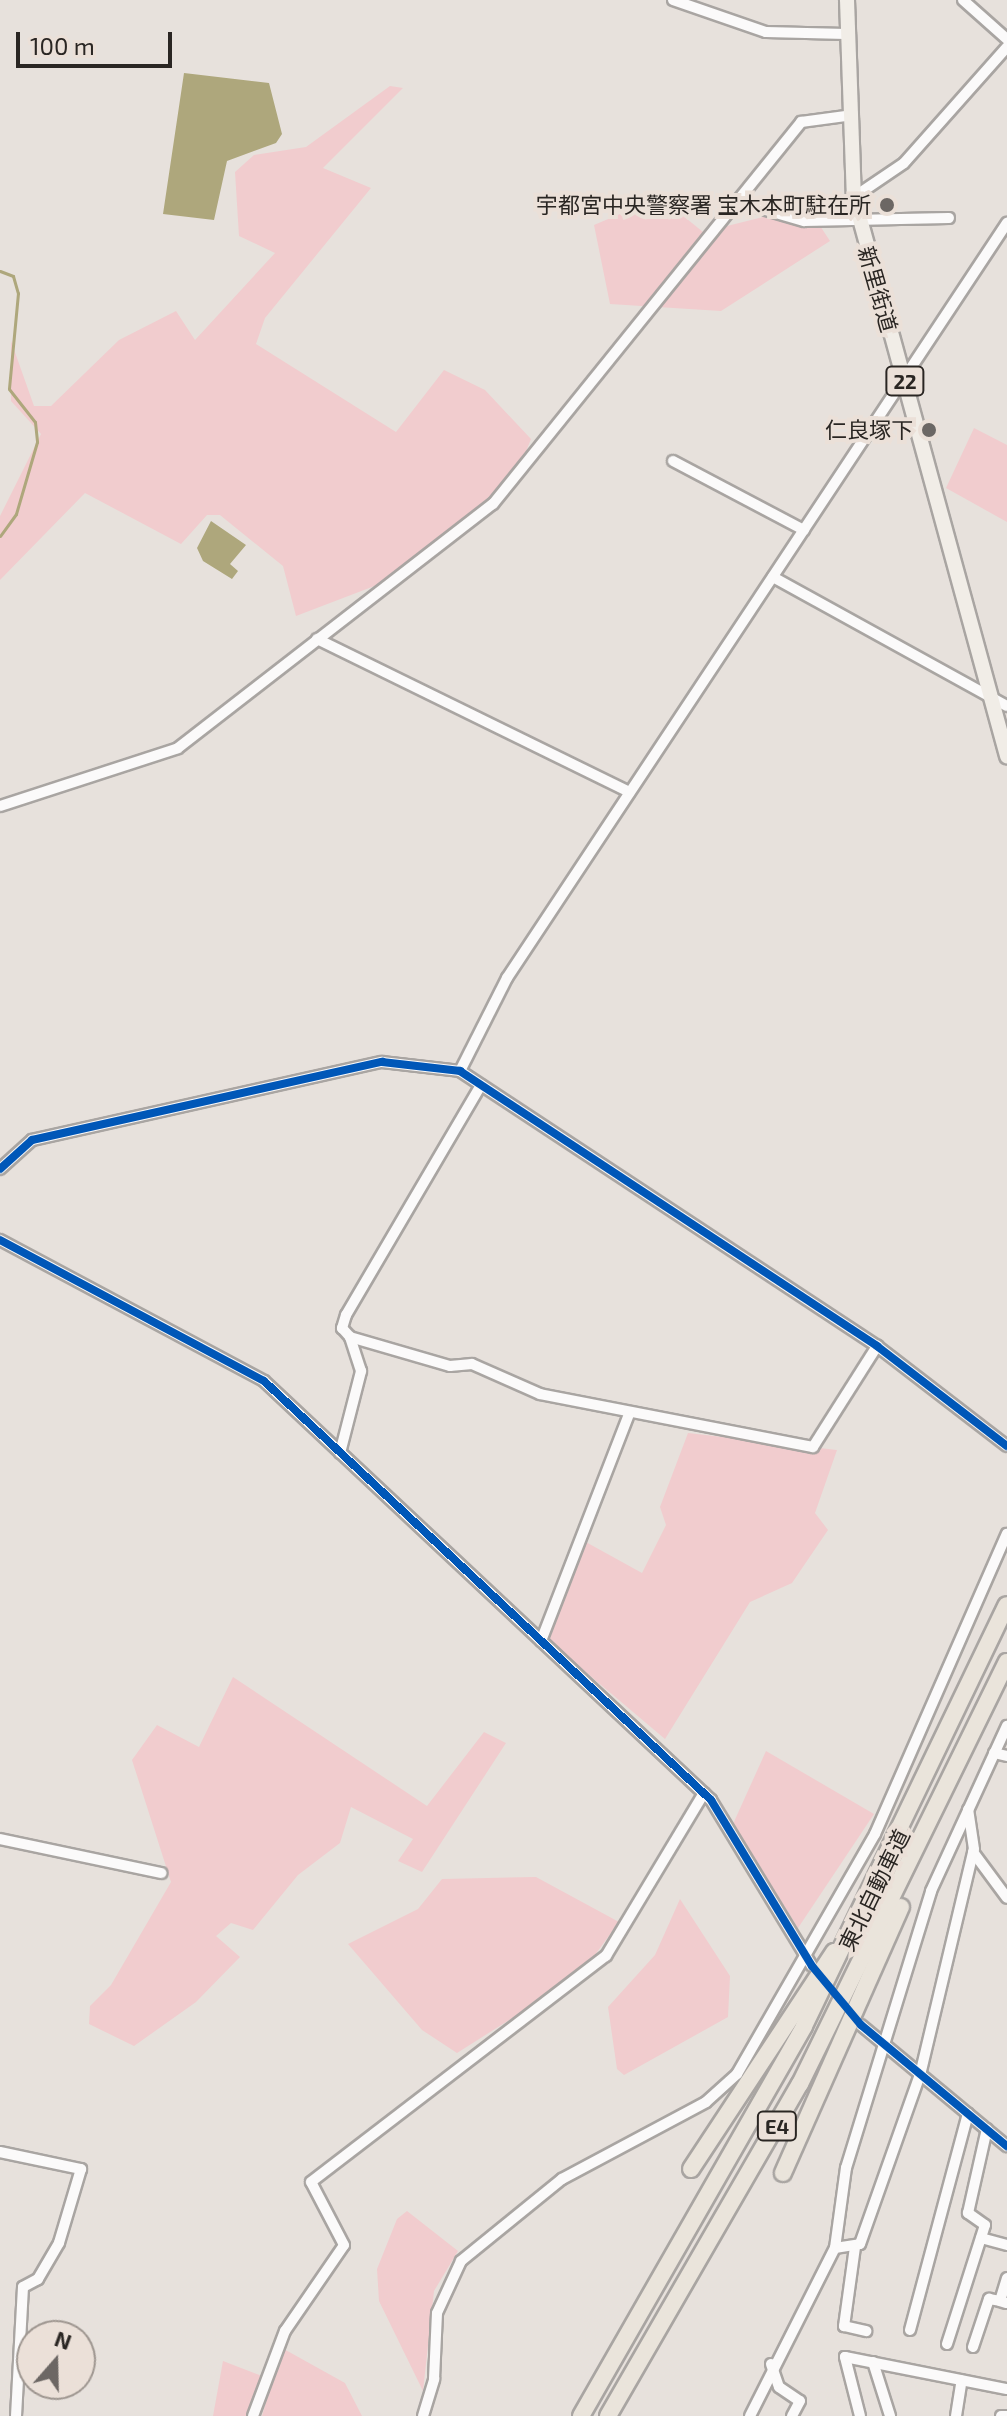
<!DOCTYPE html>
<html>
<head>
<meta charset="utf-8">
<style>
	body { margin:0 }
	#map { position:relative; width:1007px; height:2416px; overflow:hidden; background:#e7e1dc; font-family:"Exo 2","Noto Sans JP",sans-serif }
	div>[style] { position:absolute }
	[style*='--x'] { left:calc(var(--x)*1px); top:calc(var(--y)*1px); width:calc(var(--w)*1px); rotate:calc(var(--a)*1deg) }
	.green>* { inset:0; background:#f1ccce }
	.water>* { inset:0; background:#aea77c }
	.stream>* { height:3px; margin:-1.5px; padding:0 1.5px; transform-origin:1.5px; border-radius:1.5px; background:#aea77c }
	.roads { filter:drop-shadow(2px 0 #a9a5a2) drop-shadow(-2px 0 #a9a5a2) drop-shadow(0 2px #a9a5a2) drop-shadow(0 -2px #a9a5a2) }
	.minor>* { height:10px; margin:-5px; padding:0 5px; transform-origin:5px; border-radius:5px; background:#fbfafa }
	.major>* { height:14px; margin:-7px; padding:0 7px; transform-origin:7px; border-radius:7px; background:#f1ede7 }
	.highway>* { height:16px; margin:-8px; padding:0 8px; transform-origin:8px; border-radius:8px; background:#eae4db }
	.cycleway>* { height:8px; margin:-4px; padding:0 4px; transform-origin:4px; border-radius:4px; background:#0057b8 }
	.dots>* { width:22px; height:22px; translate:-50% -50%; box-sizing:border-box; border:4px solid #ebe0d8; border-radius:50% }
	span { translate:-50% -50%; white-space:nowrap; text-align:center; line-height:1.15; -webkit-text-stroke:8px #ebe0d8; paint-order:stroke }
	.shield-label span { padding:2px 6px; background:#ebe0d8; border:2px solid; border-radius:6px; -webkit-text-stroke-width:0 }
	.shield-label { font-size:20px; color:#2a2623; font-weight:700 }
	.poi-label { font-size:22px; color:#2a2623 }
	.right { translate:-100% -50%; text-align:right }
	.street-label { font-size:22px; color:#2a2623 }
	.north { position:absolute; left:16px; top:2320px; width:80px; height:80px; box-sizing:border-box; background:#ebe0d8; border:2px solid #9e9690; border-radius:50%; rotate:20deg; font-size:22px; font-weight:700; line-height:32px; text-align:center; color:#2a2623 }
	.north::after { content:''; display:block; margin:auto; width:28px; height:36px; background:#6c6764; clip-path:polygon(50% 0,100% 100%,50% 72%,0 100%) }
	.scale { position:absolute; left:16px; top:32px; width:156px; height:36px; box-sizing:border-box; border:4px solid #2a2623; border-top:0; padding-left:10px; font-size:24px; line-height:28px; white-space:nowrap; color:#2a2623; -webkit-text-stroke:6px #ebe0d8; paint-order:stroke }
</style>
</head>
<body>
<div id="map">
	<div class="green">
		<div style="clip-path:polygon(390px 86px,403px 88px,323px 168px,371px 188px,265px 318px,256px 344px,396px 432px,444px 370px,485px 390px,531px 439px,519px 469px,474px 519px,398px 577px,296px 616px,283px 566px,220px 515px,207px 515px,181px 544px,85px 493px,0 580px,0 516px,41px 434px,11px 401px,11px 341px,34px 406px,51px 406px,119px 340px,176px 311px,195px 340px,275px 253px,239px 236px,235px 172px,254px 155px,306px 147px)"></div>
		<div style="clip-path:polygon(660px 197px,703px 232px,807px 206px,830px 241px,721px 311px,610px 304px,594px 225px)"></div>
		<div style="clip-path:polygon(974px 428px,1007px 445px,1007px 522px,946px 488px)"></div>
		<div style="clip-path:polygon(688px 1433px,837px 1450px,815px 1513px,828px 1530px,792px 1583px,750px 1602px,665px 1739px,549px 1641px,584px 1541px,642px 1573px,666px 1525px,660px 1507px)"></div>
		<div style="clip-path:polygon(233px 1677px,427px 1806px,484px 1732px,506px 1743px,422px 1872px,398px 1861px,413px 1839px,351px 1807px,340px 1843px,298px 1875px,253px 1930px,231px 1923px,216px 1936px,240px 1957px,196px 2002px,134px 2046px,89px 2024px,90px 2006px,111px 1985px,171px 1882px,132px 1760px,157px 1725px,199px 1747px)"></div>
		<div style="clip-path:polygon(766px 1751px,874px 1814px,798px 1928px,733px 1824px)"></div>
		<div style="clip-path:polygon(536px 1877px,619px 1922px,592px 1959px,547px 1996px,457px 2053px,422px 2030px,348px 1944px,418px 1909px,442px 1879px)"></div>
		<div style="clip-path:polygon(680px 1899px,730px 1976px,728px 2017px,624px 2075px,617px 2069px,608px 2007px,655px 1955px)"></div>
		<div style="clip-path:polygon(407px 2211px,458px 2251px,434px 2291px,423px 2391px,379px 2301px,377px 2269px,397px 2219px)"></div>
		<div style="clip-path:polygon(282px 2348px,345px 2383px,362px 2416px,262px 2416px)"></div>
		<div style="clip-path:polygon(223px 2361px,262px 2376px,249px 2416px,213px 2416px)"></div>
	</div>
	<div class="water">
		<div style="clip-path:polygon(184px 73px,269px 83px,282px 134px,276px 143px,227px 161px,214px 220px,163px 214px)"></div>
		<div style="clip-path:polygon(211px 521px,246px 545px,230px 564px,238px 571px,232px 579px,203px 561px,197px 548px)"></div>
	</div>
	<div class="stream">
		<div style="--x:0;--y:271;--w:14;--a:21"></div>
		<div style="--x:13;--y:276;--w:18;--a:74"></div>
		<div style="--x:18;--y:293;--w:96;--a:95.4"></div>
		<div style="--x:9;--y:389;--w:42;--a:51.8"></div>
		<div style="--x:35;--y:422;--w:20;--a:84"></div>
		<div style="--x:37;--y:442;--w:75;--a:106.3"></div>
		<div style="--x:16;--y:514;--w:27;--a:126"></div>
	</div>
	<div class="roads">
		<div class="minor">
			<div style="--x:673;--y:0;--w:98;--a:19"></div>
			<div style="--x:766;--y:32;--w:80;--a:1.4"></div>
			<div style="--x:963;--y:0;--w:59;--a:41.6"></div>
			<div style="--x:854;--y:197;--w:60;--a:-34.2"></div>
			<div style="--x:904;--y:163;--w:155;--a:-48.4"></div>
			<div style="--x:738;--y:202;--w:69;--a:16.1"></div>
			<div style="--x:804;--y:221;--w:145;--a:-1.2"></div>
			<div style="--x:673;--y:461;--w:148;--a:27.8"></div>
			<div style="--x:773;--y:577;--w:267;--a:28.9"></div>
			<div style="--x:317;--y:639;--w:348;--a:26.1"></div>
			<div style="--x:0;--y:806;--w:187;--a:-18"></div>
			<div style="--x:178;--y:748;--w:398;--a:-37.8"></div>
			<div style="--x:493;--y:504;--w:491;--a:-51.1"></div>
			<div style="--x:801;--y:122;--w:45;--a:-7.6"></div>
			<div style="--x:460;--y:1071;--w:104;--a:-63.2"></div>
			<div style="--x:507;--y:978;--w:906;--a:-56.49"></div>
			<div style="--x:481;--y:1085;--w:267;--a:120.4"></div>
			<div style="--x:346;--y:1315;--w:14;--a:107"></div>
			<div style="--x:342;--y:1328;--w:12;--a:48"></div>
			<div style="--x:350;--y:1337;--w:104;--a:16.2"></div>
			<div style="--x:450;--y:1366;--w:22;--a:-5"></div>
			<div style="--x:472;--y:1364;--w:74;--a:23.8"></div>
			<div style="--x:540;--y:1394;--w:278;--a:11"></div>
			<div style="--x:813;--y:1447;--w:120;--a:-57.6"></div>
			<div style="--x:0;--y:1169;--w:43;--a:-42.2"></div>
			<div style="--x:32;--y:1140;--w:359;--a:-12.6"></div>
			<div style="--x:382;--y:1062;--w:79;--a:6.6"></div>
			<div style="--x:460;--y:1071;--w:500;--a:33.4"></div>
			<div style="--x:877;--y:1346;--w:164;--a:37.6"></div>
			<div style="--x:0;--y:1240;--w:299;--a:28.1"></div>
			<div style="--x:264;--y:1381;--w:613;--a:43.15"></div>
			<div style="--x:711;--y:1800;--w:194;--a:58.7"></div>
			<div style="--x:340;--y:1453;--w:85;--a:-75.6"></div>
			<div style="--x:361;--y:1371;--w:36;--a:-108"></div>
			<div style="--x:541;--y:1641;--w:243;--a:-68.8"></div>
			<div style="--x:994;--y:1753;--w:13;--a:13"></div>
			<div style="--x:0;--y:1839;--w:165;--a:11.9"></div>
			<div style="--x:973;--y:1852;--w:57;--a:53.5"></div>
			<div style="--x:861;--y:2025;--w:190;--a:39.7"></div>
			<div style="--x:0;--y:2152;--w:83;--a:11.9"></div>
			<div style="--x:81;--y:2169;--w:77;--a:106.6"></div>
			<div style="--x:59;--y:2243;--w:42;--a:120.3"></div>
			<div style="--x:38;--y:2279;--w:17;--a:152"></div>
			<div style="--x:23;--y:2287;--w:129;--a:93.1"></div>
			<div style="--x:981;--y:2238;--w:27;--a:15"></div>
			<div style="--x:855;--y:2247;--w:80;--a:97.9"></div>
			<div style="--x:844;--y:2326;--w:23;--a:13"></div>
			<div style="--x:835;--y:2248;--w:25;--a:-9"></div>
			<div style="--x:860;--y:2244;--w:179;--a:-70.5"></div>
			<div style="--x:920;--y:2075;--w:232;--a:-76.6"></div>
			<div style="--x:974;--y:1849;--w:40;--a:-98.5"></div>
			<div style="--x:1006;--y:2303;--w:6;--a:-162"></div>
			<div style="--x:1000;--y:2301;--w:24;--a:-73"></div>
			<div style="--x:910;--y:2330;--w:224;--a:-75"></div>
			<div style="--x:947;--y:2344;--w:125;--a:-72.3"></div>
			<div style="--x:985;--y:2225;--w:21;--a:-145"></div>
			<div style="--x:968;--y:2213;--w:86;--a:-77.3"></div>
			<div style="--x:973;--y:2347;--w:51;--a:-71.6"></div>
			<div style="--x:989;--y:2299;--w:11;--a:10"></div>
			<div style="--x:873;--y:2362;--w:57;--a:72.5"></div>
			<div style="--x:771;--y:2364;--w:24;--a:71"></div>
			<div style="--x:779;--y:2387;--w:25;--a:34"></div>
			<div style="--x:800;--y:2401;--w:17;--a:118"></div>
			<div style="--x:253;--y:2416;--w:91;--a:-69.4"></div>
			<div style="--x:285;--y:2331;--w:104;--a:-55.5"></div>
			<div style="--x:344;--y:2245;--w:71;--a:-117.6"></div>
			<div style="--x:311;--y:2182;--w:372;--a:-37.5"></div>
			<div style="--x:606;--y:1956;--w:190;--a:-59"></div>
			<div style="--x:423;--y:2416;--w:39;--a:-73"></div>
			<div style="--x:434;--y:2379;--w:66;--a:-87.4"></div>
			<div style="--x:437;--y:2313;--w:57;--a:-65.2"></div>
			<div style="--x:461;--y:2261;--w:130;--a:-39.1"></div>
			<div style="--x:562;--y:2179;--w:163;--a:-28.1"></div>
			<div style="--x:706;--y:2102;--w:42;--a:-42.1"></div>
			<div style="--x:737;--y:2074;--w:277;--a:-60.1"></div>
			<div style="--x:875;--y:1834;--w:328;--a:-66.3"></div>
			<div style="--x:750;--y:2416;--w:188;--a:-63.2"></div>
			<div style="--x:835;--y:2248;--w:81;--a:-82.2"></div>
			<div style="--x:846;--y:2168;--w:290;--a:-72.9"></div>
			<div style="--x:931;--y:1891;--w:182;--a:-65.3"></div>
			<div style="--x:860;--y:2416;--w:61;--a:-104.3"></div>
			<div style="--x:845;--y:2357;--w:165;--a:11.2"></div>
			<div style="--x:956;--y:2416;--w:36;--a:-81"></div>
			<div style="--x:1001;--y:2416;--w:6;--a:0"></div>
		</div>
		<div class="major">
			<div style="--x:847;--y:0;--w:197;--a:88"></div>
			<div style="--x:854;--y:197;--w:580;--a:74.69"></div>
		</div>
		<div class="highway">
			<div style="--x:691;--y:2169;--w:260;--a:-56.6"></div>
			<div style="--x:783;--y:2173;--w:291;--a:-66.1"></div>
			<div style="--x:581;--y:2416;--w:449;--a:-60.2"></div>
			<div style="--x:804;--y:2026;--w:467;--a:-64.3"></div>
			<div style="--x:608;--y:2416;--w:384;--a:-60"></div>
			<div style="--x:800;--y:2084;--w:470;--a:-63.9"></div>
		</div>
	</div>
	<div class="cycleway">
		<div style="--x:0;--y:1169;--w:43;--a:-42.2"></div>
		<div style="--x:32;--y:1140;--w:359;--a:-12.6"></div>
		<div style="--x:382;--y:1062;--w:79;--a:6.6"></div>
		<div style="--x:460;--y:1071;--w:500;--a:33.4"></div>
		<div style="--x:877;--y:1346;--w:164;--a:37.6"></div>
		<div style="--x:0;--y:1240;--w:299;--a:28.1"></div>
		<div style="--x:264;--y:1381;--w:613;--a:43.15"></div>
		<div style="--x:711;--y:1800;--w:194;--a:58.7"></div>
		<div style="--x:812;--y:1966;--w:77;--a:50.3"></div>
		<div style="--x:861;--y:2025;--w:190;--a:39.7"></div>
	</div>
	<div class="dots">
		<div style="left:887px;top:205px;background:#6c6764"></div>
		<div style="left:929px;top:430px;background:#6c6764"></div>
	</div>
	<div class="shield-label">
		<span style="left:905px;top:381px">22</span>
		<span style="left:777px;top:2126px">E4</span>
	</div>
	<div class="poi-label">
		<span class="right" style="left:871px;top:205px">宇都宮中央警察署 宝木本町駐在所</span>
		<span class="right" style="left:913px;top:430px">仁良塚下</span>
	</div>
	<div class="street-label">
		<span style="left:878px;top:289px;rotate:74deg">新里街道</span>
		<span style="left:874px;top:1890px;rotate:-64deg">東北自動車道</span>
	</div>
	<div class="north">N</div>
	<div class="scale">100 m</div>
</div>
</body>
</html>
